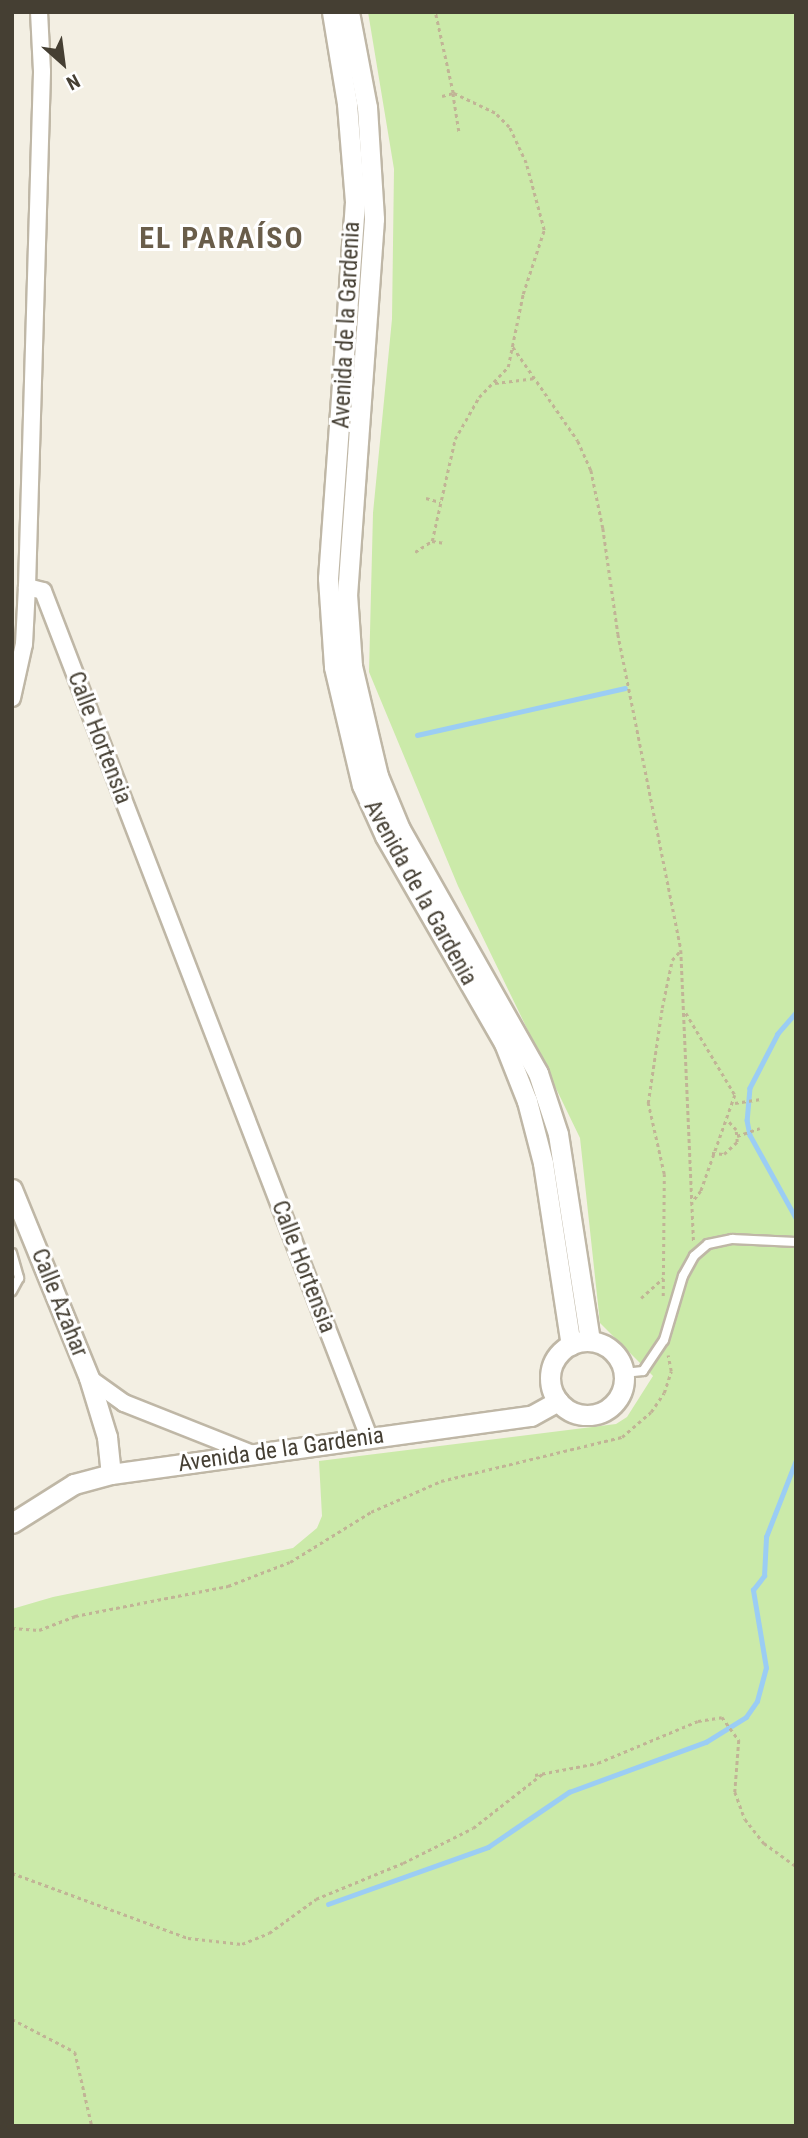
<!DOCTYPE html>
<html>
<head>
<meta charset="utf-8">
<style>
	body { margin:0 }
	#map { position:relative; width:808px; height:2138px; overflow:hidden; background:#f3efe3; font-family:"Roboto Condensed",sans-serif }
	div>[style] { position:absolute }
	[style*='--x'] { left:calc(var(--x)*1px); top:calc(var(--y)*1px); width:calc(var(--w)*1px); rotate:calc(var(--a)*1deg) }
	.green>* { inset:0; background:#cbeaa9 }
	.stream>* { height:4.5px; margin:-2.25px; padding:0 2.25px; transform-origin:2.25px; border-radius:2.25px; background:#9bcdf4 }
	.path>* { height:2.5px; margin-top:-1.25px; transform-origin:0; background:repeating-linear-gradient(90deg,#c1b496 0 3.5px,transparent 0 7px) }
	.roads { filter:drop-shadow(2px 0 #bfb7a6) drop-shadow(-2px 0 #bfb7a6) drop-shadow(0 2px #bfb7a6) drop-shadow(0 -2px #bfb7a6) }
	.service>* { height:8px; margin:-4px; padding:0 4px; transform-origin:4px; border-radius:4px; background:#fff }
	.minor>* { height:16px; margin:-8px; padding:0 8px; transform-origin:8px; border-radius:8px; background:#fff }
	.tertiary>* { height:19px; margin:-9.5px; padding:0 9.5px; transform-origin:9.5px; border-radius:9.5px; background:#fff }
	.tertiary>.ring { margin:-9.5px; padding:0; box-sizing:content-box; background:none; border:19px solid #fff; border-radius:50% }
	span { translate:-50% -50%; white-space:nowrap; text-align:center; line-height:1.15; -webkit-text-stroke:6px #fff; paint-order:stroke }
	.street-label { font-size:23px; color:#453f33 }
	.district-label { font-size:30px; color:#695d4a; font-weight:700; letter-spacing:2px }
	.frame { position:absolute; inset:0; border:14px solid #453f33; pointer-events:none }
	.north { position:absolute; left:28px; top:28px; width:70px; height:70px; -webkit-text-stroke:5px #fff; paint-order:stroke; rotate:152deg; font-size:19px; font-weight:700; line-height:28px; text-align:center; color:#453f33 }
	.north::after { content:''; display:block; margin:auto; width:24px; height:32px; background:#453f33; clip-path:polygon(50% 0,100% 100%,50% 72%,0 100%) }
</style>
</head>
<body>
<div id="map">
	<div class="green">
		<div style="clip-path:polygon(368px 12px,796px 12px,796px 2126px,12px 2126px,12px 1609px,53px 1597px,293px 1548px,317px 1528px,322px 1516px,319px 1461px,616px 1424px,627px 1417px,653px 1376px,600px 1323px,580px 1138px,458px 886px,369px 672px,373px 513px,392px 319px,394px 169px)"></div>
	</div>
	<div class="stream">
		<div style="--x:417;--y:735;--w:213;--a:-12.7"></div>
		<div style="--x:796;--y:1013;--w:28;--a:131"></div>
		<div style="--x:778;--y:1034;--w:61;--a:117.4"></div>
		<div style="--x:750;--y:1088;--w:32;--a:95"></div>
		<div style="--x:747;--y:1120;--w:15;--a:79"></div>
		<div style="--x:750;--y:1135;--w:95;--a:61"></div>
		<div style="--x:328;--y:1904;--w:170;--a:-19.6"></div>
		<div style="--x:488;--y:1847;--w:98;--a:-34.2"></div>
		<div style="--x:569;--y:1792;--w:146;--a:-20.1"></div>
		<div style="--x:706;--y:1742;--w:47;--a:-32"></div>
		<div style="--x:746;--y:1717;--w:19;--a:-55"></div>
		<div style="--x:757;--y:1701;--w:34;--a:-75"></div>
		<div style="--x:766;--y:1668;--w:79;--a:-99.5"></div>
		<div style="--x:753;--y:1590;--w:18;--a:-52"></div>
		<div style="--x:764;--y:1576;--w:39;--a:-87"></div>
		<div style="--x:766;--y:1537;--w:83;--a:-68.7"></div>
	</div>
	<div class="path">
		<div style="--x:442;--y:96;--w:11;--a:-15"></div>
		<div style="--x:453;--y:93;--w:39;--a:81"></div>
		<div style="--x:513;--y:347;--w:114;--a:55.3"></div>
		<div style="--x:578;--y:441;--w:32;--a:66"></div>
		<div style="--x:591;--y:470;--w:59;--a:78.3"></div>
		<div style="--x:603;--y:528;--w:107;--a:81.9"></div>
		<div style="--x:618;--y:634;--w:322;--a:78.7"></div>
		<div style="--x:681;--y:950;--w:293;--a:87.5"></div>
		<div style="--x:495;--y:383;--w:41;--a:-7"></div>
		<div style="--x:426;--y:498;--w:15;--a:16"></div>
		<div style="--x:432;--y:541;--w:105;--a:-77.3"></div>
		<div style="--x:455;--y:439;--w:48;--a:-60.3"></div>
		<div style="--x:479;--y:397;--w:42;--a:-46"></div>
		<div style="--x:508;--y:367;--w:75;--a:-78.4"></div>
		<div style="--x:523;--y:294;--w:67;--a:-71.8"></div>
		<div style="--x:544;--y:230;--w:69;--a:-105"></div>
		<div style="--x:526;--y:163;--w:40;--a:-115"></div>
		<div style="--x:509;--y:127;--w:20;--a:-135"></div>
		<div style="--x:495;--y:113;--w:47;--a:-154.5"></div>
		<div style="--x:453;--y:93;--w:83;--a:-102.5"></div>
		<div style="--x:415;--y:552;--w:20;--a:-33"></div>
		<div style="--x:432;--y:541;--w:13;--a:9"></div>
		<div style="--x:686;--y:1013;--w:96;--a:59.1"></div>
		<div style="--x:735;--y:1095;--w:102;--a:109.5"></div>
		<div style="--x:701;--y:1191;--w:16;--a:128"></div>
		<div style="--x:735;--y:1103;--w:26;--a:-9"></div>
		<div style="--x:737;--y:1136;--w:24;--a:-19"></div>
		<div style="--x:712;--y:1153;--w:12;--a:5"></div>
		<div style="--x:724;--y:1154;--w:18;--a:-43"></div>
		<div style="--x:737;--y:1142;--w:12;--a:-95"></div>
		<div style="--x:736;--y:1130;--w:13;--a:-132"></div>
		<div style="--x:663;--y:1296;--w:122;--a:-89.5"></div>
		<div style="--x:664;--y:1174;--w:73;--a:-102.7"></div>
		<div style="--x:648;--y:1103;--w:96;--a:-81.6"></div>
		<div style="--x:662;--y:1008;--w:49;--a:-78.2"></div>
		<div style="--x:672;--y:960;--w:13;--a:-48"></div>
		<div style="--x:641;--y:1298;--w:30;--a:-42"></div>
		<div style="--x:12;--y:1628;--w:27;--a:4"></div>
		<div style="--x:39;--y:1630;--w:39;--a:-21"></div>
		<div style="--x:75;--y:1616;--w:156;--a:-11.1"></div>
		<div style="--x:228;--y:1586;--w:66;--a:-21.2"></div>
		<div style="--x:290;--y:1562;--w:95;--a:-31.7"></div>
		<div style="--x:371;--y:1512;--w:77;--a:-23.9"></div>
		<div style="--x:441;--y:1481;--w:186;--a:-13.7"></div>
		<div style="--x:622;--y:1437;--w:38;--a:-41"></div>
		<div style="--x:651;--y:1412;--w:23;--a:-56"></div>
		<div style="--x:664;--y:1393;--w:23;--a:-72"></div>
		<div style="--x:671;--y:1371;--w:16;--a:-101"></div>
		<div style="--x:535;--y:1775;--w:64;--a:-10.8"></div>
		<div style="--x:598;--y:1763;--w:108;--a:-22.8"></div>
		<div style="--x:698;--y:1721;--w:24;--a:-9"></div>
		<div style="--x:722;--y:1717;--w:29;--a:54"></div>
		<div style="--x:739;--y:1740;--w:52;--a:94.4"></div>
		<div style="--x:735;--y:1792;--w:29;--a:70"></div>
		<div style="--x:745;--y:1819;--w:31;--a:52"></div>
		<div style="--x:764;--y:1843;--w:39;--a:36"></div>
		<div style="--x:12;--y:1873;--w:188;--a:20.3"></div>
		<div style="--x:188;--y:1938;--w:54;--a:6.3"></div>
		<div style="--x:242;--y:1944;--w:29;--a:-22"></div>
		<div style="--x:269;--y:1933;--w:58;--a:-35.9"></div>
		<div style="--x:316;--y:1899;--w:94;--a:-22.5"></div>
		<div style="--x:403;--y:1863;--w:78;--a:-26.6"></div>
		<div style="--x:473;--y:1828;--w:88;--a:-38"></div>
		<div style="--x:12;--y:2019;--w:71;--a:27.6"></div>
		<div style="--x:75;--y:2052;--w:76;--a:77.1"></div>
	</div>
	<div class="roads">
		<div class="service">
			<div style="--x:12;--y:1253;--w:26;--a:74"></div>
			<div style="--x:19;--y:1278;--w:15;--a:118"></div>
			<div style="--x:624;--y:1373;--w:19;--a:-6"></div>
			<div style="--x:643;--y:1371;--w:37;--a:-56"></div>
			<div style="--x:664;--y:1340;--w:67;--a:-73.5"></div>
			<div style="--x:683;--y:1276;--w:23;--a:-61"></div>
			<div style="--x:694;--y:1256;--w:18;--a:-41"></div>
			<div style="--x:708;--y:1244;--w:25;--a:-12"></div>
			<div style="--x:732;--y:1239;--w:64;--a:2.7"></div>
		</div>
		<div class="minor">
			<div style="--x:27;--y:587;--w:16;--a:14"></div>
			<div style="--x:43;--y:591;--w:907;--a:68.93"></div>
			<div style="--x:12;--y:698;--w:55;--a:-77.5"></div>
			<div style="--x:24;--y:644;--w:57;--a:-87"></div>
			<div style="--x:27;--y:587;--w:516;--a:-88.33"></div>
			<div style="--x:42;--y:71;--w:59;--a:-92.9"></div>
			<div style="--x:89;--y:1378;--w:43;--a:35.5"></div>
			<div style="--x:124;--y:1403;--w:136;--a:21.6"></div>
		</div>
		<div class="tertiary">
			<div style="--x:332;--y:12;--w:93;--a:80.7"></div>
			<div style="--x:347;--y:104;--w:98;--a:85.3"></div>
			<div style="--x:355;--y:202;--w:377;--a:94.1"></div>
			<div style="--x:328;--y:578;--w:89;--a:86.1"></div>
			<div style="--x:334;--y:667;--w:121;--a:76.7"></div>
			<div style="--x:362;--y:785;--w:56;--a:65.7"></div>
			<div style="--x:385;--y:836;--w:239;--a:60.1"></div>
			<div style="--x:504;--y:1043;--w:62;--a:68.4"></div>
			<div style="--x:527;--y:1101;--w:64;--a:75.5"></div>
			<div style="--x:543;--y:1163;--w:184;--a:81.3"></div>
			<div style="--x:349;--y:12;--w:97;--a:79.3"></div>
			<div style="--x:367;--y:107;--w:112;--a:86.4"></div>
			<div style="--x:374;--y:219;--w:376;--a:94.1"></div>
			<div style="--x:347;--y:594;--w:72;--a:86"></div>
			<div style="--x:352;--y:666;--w:113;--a:76.7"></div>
			<div style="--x:378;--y:776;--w:57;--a:67.5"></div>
			<div style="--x:400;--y:829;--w:280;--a:60.5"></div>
			<div style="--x:538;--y:1073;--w:64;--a:71.8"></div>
			<div style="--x:558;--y:1134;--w:209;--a:81.2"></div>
			<div style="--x:12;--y:1189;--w:204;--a:67.8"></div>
			<div style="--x:89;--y:1378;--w:62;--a:73"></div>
			<div style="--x:107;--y:1437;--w:37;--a:84"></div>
			<div class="ring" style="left:550px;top:1341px;width:55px;height:55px"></div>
			<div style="--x:12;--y:1523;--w:73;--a:-32.2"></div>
			<div style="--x:74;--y:1484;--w:38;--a:-15"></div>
			<div style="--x:111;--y:1474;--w:424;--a:-7.9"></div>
			<div style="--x:531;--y:1416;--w:31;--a:-29"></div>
		</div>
	</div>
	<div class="street-label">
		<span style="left:347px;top:325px;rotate:-87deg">Avenida de la Gardenia</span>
		<span style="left:99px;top:738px;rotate:69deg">Calle Hortensia</span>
		<span style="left:420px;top:893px;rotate:61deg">Avenida de la Gardenia</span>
		<span style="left:303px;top:1267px;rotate:69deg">Calle Hortensia</span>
		<span style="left:59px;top:1303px;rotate:68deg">Calle Azahar</span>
		<span style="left:281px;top:1450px;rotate:-8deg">Avenida de la Gardenia</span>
	</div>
	<div class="district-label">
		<span style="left:222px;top:238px">EL PARAÍSO</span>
	</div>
	<div class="frame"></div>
	<div class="north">N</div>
</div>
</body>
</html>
